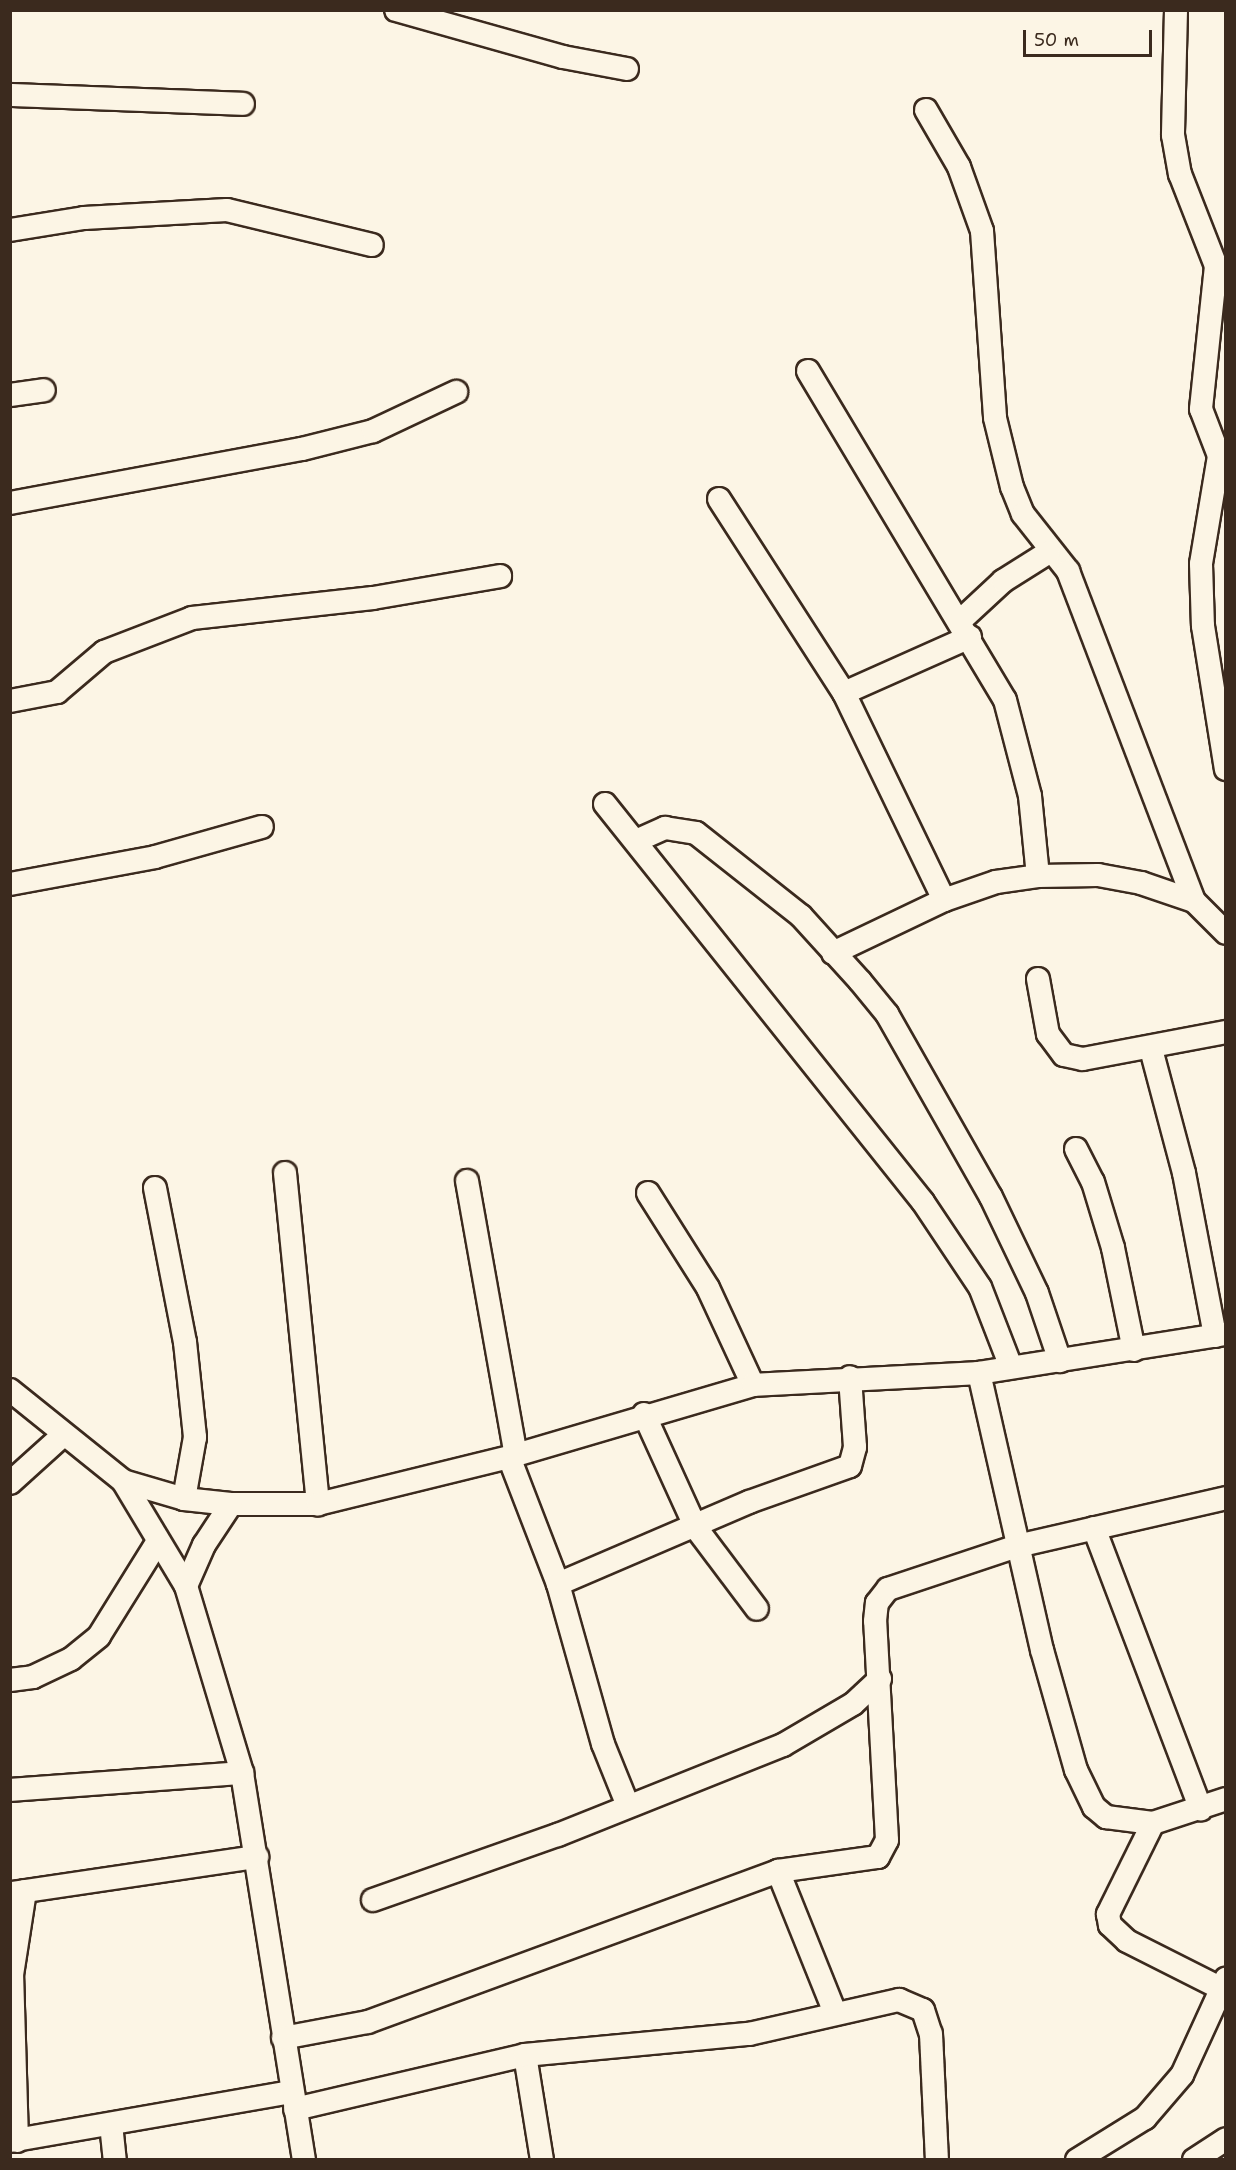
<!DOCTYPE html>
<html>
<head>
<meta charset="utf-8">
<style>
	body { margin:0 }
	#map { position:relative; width:1236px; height:2170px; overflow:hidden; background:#fcf5e5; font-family:"Shantell Sans",sans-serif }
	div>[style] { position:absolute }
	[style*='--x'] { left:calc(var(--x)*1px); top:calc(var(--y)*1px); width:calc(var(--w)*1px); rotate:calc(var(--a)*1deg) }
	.roads { filter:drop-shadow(2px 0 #3b2a1e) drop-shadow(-2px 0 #3b2a1e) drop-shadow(0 2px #3b2a1e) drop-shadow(0 -2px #3b2a1e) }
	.minor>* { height:22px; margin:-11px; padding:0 11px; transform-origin:11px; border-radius:11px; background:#fcf5e5 }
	span { translate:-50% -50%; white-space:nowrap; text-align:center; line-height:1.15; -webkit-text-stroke:6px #fcf5e5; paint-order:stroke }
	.frame { position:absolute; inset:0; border:12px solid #3b2a1e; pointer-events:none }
	.scale { position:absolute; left:1023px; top:30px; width:129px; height:27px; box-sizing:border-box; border:3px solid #3b2a1e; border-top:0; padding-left:8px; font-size:18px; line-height:21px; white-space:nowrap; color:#3b2a1e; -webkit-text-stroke:4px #fcf5e5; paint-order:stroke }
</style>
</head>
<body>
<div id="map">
	<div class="roads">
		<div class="minor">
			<div style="--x:396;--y:10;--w:173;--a:15.7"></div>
			<div style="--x:563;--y:57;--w:65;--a:10.6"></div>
			<div style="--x:1176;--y:10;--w:125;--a:91.4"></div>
			<div style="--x:1173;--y:135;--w:40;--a:80"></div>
			<div style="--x:1180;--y:174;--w:99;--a:68.6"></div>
			<div style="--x:1216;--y:266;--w:144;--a:96"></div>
			<div style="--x:1201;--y:409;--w:50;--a:69"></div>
			<div style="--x:1219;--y:456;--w:109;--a:99.5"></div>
			<div style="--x:1201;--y:564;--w:62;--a:88.2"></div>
			<div style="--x:1203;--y:626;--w:145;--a:80.9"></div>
			<div style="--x:10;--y:95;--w:233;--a:2.2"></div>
			<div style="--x:926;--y:110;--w:66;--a:59.9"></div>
			<div style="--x:959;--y:167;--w:68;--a:70.2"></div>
			<div style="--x:982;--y:231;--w:187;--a:86"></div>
			<div style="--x:995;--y:418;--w:71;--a:76.2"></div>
			<div style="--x:1012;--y:487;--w:29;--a:68"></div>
			<div style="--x:1023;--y:514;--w:73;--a:51.7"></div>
			<div style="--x:1068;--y:571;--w:353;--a:69.1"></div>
			<div style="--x:10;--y:230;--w:75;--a:-9.2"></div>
			<div style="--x:84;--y:218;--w:143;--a:-3.2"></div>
			<div style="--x:227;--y:210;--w:149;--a:13.6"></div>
			<div style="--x:808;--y:371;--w:383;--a:59.1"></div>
			<div style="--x:1005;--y:700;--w:99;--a:75.4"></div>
			<div style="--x:1030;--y:796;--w:80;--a:84.3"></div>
			<div style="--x:10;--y:395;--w:34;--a:-8"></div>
			<div style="--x:719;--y:499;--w:231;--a:57.2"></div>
			<div style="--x:844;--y:693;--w:230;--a:64.2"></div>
			<div style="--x:10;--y:503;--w:297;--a:-10.5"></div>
			<div style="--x:302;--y:449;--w:73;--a:-14.2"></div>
			<div style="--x:373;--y:431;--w:92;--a:-25.2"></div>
			<div style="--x:960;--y:621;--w:59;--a:-42.9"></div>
			<div style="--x:1003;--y:581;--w:54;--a:-32.2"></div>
			<div style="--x:844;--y:693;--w:138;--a:-24"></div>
			<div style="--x:10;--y:701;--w:48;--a:-10.8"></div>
			<div style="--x:57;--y:692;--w:62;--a:-40.4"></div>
			<div style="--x:104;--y:652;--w:94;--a:-21.1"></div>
			<div style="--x:192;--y:618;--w:182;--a:-6.3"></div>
			<div style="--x:373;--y:598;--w:129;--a:-9.8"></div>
			<div style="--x:605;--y:804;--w:509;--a:51.38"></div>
			<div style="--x:923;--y:1202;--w:102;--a:56.2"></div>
			<div style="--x:980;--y:1287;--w:86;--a:68.8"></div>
			<div style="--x:638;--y:840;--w:30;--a:-24"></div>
			<div style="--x:665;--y:828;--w:31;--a:9"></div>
			<div style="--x:696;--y:833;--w:134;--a:38.3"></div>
			<div style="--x:801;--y:916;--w:88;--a:47.8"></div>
			<div style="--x:860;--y:981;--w:43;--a:50.7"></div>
			<div style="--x:887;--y:1014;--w:210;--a:60.4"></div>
			<div style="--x:991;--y:1197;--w:106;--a:64.4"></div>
			<div style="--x:1037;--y:1293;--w:72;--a:71.3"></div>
			<div style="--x:10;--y:884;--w:147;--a:-10.5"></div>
			<div style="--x:155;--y:857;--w:111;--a:-15.7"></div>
			<div style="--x:833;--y:953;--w:123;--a:-25.5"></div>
			<div style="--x:944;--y:900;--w:55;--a:-19.1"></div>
			<div style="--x:996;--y:882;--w:42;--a:-8.1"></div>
			<div style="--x:1038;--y:876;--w:60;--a:-1"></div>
			<div style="--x:1098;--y:875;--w:44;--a:10.5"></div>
			<div style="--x:1141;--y:883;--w:56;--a:18.8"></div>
			<div style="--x:1194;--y:901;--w:45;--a:45"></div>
			<div style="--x:1038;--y:979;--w:56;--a:79.7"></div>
			<div style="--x:1048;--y:1034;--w:26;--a:53"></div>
			<div style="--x:1064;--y:1055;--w:19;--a:12"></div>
			<div style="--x:1083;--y:1059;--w:146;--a:-10.7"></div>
			<div style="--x:1151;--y:1049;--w:128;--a:75.1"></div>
			<div style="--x:1184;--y:1173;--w:166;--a:79.2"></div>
			<div style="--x:1076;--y:1149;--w:37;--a:63"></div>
			<div style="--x:1093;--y:1182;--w:69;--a:73.1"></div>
			<div style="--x:1113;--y:1248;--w:104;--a:78.4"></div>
			<div style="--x:285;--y:1173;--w:333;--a:84.3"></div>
			<div style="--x:467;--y:1181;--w:278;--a:79.9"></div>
			<div style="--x:155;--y:1188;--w:157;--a:79"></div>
			<div style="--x:185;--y:1342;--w:96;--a:84"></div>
			<div style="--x:195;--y:1437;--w:63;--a:100.1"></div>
			<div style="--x:648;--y:1193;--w:112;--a:57.7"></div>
			<div style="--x:708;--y:1288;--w:107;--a:65.1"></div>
			<div style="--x:979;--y:1373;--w:284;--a:77.2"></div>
			<div style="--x:1042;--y:1650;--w:125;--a:74.2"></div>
			<div style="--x:1076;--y:1770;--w:41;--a:64.1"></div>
			<div style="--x:1094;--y:1807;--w:16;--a:40"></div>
			<div style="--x:1106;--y:1817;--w:47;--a:7.3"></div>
			<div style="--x:1153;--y:1823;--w:77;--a:-18.2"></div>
			<div style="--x:10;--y:1390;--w:145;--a:38.8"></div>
			<div style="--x:123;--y:1481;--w:64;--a:16.4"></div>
			<div style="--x:184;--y:1499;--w:47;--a:6.1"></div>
			<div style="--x:231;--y:1504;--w:87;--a:0"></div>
			<div style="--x:318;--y:1504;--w:197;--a:-13.8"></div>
			<div style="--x:509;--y:1457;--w:254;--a:-16.4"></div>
			<div style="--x:753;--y:1385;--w:226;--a:-3"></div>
			<div style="--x:979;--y:1373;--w:250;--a:-9"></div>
			<div style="--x:644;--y:1414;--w:125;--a:65.5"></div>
			<div style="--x:696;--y:1528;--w:101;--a:53"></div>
			<div style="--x:509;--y:1457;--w:136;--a:68.9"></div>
			<div style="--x:558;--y:1584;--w:166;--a:74.3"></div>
			<div style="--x:603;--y:1744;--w:67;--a:68"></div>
			<div style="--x:123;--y:1481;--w:122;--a:59"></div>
			<div style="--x:186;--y:1586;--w:195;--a:73.3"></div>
			<div style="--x:242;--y:1773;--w:392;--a:80.9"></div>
			<div style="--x:10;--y:1483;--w:70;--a:-42.1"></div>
			<div style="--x:1094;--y:1528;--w:301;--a:69.2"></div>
			<div style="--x:558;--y:1584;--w:208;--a:-23.2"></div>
			<div style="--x:749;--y:1502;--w:107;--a:-19.6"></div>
			<div style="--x:850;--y:1466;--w:20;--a:-75"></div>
			<div style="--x:855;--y:1447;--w:70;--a:-94.1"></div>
			<div style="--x:186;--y:1586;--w:45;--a:-66.3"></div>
			<div style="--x:204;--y:1545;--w:49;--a:-56.6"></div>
			<div style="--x:10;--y:1680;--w:23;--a:-7"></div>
			<div style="--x:33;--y:1677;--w:42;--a:-25.3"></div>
			<div style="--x:71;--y:1659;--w:36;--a:-39"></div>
			<div style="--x:99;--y:1636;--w:110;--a:-58.1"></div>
			<div style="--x:10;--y:1790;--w:233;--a:-4.2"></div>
			<div style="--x:1153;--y:1823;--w:102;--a:116.3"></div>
			<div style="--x:1108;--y:1914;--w:11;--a:80"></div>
			<div style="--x:1110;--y:1925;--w:23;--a:43"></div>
			<div style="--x:1127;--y:1941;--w:111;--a:26.8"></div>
			<div style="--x:778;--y:1871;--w:153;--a:68.1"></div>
			<div style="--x:12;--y:1893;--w:248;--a:-8.4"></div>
			<div style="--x:373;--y:1900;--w:196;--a:-19.4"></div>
			<div style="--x:558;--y:1835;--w:242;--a:-21.8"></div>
			<div style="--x:783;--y:1745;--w:81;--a:-30.4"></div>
			<div style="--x:853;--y:1704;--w:37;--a:-43"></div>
			<div style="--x:283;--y:2038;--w:86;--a:-10.7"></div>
			<div style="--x:368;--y:2022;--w:437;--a:-20.2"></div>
			<div style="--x:778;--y:1871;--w:101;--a:-8"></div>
			<div style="--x:878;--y:1857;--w:19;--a:-62"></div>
			<div style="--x:887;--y:1840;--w:219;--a:-93.1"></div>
			<div style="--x:875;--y:1621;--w:18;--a:-84"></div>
			<div style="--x:877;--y:1603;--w:18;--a:-52"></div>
			<div style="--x:888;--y:1589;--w:136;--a:-18.4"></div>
			<div style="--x:1017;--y:1546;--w:214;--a:-12.9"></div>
			<div style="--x:525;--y:2055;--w:106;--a:80.8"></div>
			<div style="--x:295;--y:2109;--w:236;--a:-13.2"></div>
			<div style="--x:525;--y:2055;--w:225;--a:-5.4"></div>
			<div style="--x:749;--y:2034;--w:154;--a:-12.8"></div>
			<div style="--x:899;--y:2000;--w:26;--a:23"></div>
			<div style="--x:923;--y:2010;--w:25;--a:72"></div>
			<div style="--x:931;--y:2034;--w:126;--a:87.3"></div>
			<div style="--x:111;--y:2124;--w:36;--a:84"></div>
			<div style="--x:10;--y:2141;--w:286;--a:-9.9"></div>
			<div style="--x:17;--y:2141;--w:166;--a:-91.7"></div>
			<div style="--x:12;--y:1975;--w:85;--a:-81.2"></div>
			<div style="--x:1077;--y:2160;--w:80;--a:-31.7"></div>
			<div style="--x:1145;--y:2118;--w:57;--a:-49.3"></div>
			<div style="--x:1182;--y:2075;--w:106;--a:-65.4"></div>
			<div style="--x:1194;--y:2160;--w:38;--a:-33"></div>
		</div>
	</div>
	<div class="frame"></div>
	<div class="scale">50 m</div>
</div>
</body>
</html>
